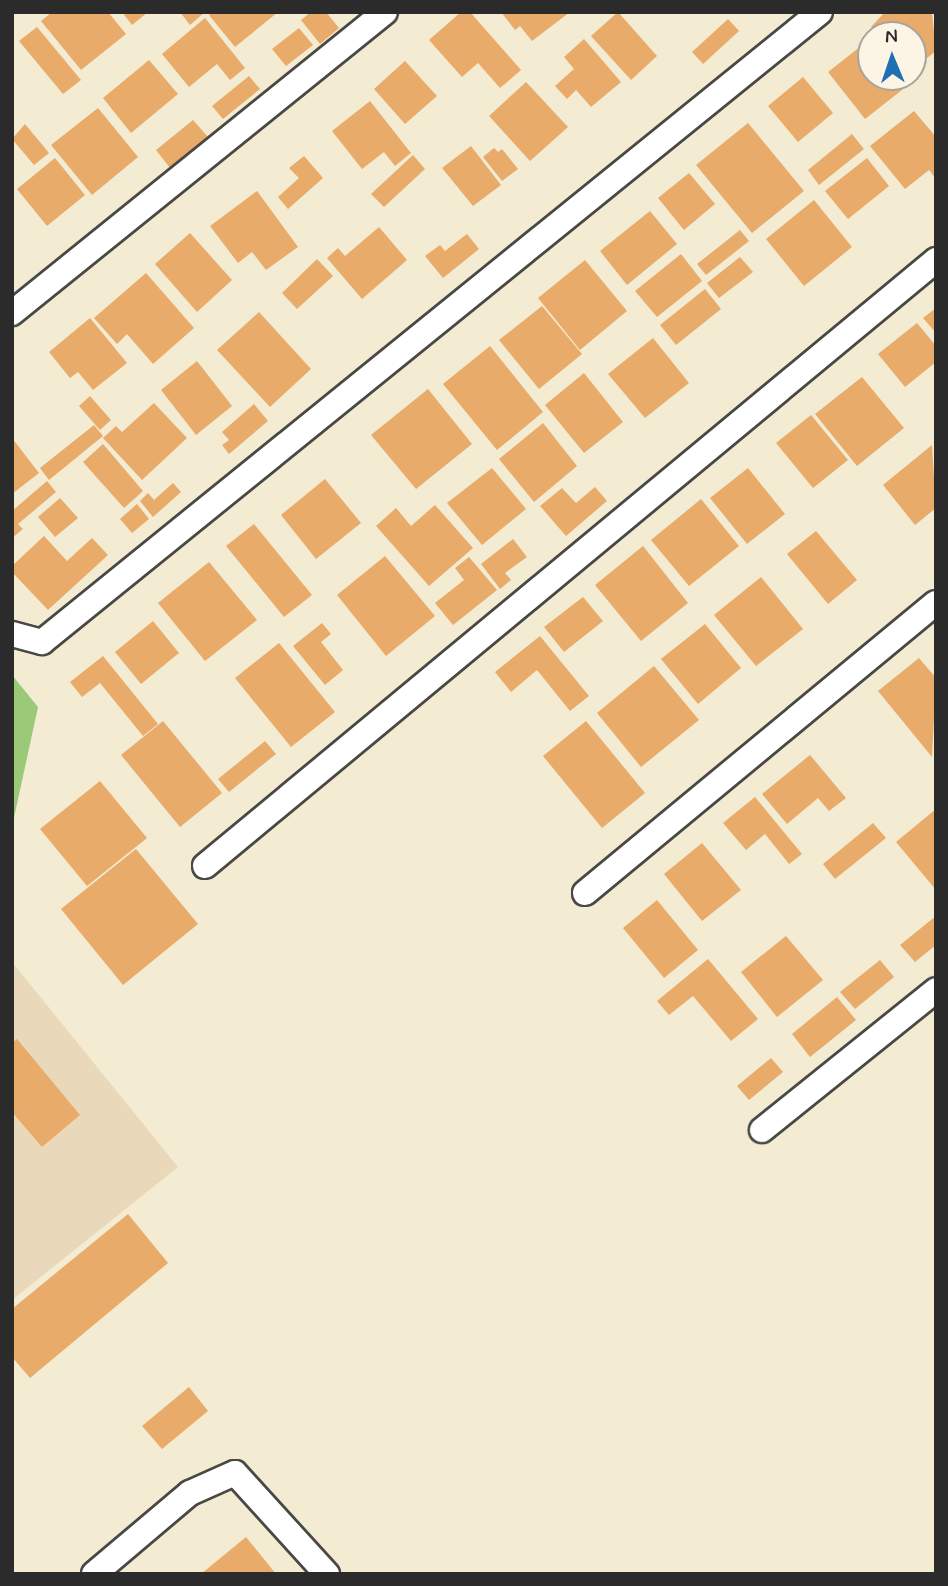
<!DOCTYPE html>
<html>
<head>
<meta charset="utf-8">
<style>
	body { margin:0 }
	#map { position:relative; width:948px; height:1586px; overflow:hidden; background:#f3ebd2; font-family:Mynerve,sans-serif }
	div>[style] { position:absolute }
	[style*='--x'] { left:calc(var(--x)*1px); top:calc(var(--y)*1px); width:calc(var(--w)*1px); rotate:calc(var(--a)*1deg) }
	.built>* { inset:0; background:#e9d9ba }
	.green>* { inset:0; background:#9ac977 }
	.building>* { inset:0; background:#e8ab6a }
	.roads { filter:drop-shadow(2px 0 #494844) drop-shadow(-2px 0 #494844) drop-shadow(0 2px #494844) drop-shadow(0 -2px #494844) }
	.minor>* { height:24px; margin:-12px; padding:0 12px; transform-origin:12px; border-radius:12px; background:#fff }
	span { translate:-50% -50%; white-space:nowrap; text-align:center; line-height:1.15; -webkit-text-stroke:5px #fcf5e5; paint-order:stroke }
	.frame { position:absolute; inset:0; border:14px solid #2b2b2b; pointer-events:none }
	.north { position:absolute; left:857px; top:21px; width:70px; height:70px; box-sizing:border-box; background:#fcf5e5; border:2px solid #a8a49b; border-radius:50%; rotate:358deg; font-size:19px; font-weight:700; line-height:28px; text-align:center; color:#2b2b2b }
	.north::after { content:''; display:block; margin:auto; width:24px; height:32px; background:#1f6fb2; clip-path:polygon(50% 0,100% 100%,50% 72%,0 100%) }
</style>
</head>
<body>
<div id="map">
	<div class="built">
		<div style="clip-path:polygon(12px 962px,178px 1167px,12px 1300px)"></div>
	</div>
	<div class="green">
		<div style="clip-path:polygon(12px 675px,38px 707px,12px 827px)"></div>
	</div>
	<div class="building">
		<div style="clip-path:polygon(52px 12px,108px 12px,126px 34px,81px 70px,41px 21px)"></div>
		<div style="clip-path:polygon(122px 12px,148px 12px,132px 25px)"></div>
		<div style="clip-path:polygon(180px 12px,205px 12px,190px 25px)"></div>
		<div style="clip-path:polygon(213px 12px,278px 12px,235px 47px,209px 15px)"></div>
		<div style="clip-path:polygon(311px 12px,326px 12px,339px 28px,320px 44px,301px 20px)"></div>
		<div style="clip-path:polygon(461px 12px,470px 12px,521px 70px,500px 88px,478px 63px,462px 77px,429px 40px)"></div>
		<div style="clip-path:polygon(501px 12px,570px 12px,532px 41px,520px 26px,515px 30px)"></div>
		<div style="clip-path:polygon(618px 12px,657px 56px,631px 80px,591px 36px)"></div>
		<div style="clip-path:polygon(885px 12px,932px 12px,936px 51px,913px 69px,913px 35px,877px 35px,871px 27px)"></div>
		<div style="clip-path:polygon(205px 18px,245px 68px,230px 80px,217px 64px,189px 87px,162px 54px)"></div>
		<div style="clip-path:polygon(728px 19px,739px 31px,703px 64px,692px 52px)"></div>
		<div style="clip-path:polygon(37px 27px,81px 80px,63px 94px,19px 41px)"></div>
		<div style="clip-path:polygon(299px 28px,313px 45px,286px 66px,272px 49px)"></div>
		<div style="clip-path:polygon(584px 39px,621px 82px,591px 107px,576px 90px,567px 99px,555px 86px,574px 69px,564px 57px)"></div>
		<div style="clip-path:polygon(870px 39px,871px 77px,900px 77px,907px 86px,865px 119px,828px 72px)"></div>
		<div style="clip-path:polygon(149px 60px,178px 94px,131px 133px,103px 98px)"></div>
		<div style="clip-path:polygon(405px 61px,437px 96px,405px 124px,374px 89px)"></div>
		<div style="clip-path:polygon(249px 76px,260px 89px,223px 119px,212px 106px)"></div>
		<div style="clip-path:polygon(803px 77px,833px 113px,798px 142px,768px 106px)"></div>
		<div style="clip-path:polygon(526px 82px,568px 127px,530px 161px,489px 116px)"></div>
		<div style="clip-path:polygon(370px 101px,411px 153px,395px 166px,384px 152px,362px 169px,332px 131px)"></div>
		<div style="clip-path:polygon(98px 108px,138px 157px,92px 195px,51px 145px)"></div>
		<div style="clip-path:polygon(914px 111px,936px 137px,936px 179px,929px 170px,905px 189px,870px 146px)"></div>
		<div style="clip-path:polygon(193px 120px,208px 137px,170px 168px,156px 150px)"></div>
		<div style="clip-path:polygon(748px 123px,804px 191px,752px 233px,696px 165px)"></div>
		<div style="clip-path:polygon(25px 124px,49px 153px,34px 165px,12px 139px)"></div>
		<div style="clip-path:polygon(852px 134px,864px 149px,819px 185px,808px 170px)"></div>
		<div style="clip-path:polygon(471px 146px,501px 185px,473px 206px,442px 168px)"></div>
		<div style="clip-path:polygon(494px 148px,498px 152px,502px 149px,518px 169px,502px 181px,483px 157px)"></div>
		<div style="clip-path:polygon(413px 155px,425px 169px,384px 207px,371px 194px)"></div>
		<div style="clip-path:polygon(304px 156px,323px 178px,288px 209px,278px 197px,299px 178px,289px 168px)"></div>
		<div style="clip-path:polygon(55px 158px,85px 195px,47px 226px,17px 189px)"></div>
		<div style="clip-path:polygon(867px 158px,889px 186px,848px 219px,825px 191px)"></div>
		<div style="clip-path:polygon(689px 173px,715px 204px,684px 230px,658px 198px)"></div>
		<div style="clip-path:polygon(257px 191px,298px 247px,266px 270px,252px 252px,238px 263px,210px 226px)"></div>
		<div style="clip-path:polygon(814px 200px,852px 247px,804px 286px,766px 239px)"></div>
		<div style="clip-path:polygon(650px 211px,677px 244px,627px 285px,600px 251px)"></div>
		<div style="clip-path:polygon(379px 227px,407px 260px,362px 299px,327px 258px,338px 248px,345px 256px)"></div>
		<div style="clip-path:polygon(740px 230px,749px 241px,706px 275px,697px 264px)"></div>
		<div style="clip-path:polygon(190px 233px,232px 280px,197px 312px,155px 264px)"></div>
		<div style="clip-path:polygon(467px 234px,479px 249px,443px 278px,425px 256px,440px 245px,445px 251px)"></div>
		<div style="clip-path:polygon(681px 254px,702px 281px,657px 317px,635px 291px)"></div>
		<div style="clip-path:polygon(740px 257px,753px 272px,719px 298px,707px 283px)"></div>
		<div style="clip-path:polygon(317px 259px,333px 276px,297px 309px,282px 293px)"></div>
		<div style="clip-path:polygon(585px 260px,627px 311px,580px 350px,538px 298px)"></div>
		<div style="clip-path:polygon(146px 273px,194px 328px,153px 364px,127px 334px,117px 344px,94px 318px)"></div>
		<div style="clip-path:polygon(705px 289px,721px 309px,676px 345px,660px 325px)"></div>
		<div style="clip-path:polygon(542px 306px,582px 354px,539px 389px,499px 340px)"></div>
		<div style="clip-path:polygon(936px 308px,936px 333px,923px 318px)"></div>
		<div style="clip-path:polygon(259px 312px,311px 369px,270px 407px,217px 350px)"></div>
		<div style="clip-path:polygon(90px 318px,127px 363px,93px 390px,78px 372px,70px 378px,49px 352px)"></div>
		<div style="clip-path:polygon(917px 323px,936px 346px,936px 362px,905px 387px,878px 354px)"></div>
		<div style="clip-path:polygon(653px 338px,689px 383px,645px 418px,608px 374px)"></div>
		<div style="clip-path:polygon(490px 346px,543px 412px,497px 450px,443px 384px)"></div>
		<div style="clip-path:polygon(197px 361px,232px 406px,196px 435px,161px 390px)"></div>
		<div style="clip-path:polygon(584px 373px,623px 422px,584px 453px,545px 405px)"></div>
		<div style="clip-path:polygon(862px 377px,904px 428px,857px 466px,815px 414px)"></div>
		<div style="clip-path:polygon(428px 389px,472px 444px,416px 489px,371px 435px)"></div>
		<div style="clip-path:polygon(90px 396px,111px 420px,100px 430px,79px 406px)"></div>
		<div style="clip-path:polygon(154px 403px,187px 438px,142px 480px,103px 438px,116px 426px,122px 432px)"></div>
		<div style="clip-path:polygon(254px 404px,268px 421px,229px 454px,222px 445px,229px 440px,222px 432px)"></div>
		<div style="clip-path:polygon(811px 415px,848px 460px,813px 488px,776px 443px)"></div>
		<div style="clip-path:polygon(543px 423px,577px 466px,534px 502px,499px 459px)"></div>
		<div style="clip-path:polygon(94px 425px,103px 436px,49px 480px,40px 468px)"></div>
		<div style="clip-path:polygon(12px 438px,39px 473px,12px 494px)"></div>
		<div style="clip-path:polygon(103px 444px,143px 491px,124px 508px,83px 462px)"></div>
		<div style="clip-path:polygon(932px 445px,936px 508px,915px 525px,883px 485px)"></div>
		<div style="clip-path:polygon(492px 468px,526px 509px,482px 545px,447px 503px)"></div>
		<div style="clip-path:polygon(748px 468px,785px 514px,747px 544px,710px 498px)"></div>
		<div style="clip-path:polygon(325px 479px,361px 523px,316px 559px,281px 515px)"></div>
		<div style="clip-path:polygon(47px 481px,56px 492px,18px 524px,23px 529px,12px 538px,12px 511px)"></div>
		<div style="clip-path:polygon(173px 483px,181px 492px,153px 517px,140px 501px,148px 493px,154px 500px)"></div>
		<div style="clip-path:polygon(595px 487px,607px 501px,566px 536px,540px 506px,562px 488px,576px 503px)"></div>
		<div style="clip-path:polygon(60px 498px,78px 518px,55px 537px,38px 517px)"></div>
		<div style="clip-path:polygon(701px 499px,739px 546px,689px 586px,651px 540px)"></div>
		<div style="clip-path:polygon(137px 504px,149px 519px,132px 533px,120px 519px)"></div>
		<div style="clip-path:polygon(435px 505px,473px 548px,429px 586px,376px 526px,396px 508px,411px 526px)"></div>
		<div style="clip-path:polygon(254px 524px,312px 595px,284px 617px,226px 546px)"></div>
		<div style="clip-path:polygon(816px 531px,857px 580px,828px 604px,787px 554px)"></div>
		<div style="clip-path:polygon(44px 536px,67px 561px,92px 538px,108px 555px,48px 610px,12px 572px,12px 566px)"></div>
		<div style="clip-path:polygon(513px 539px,527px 557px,505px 573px,511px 580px,500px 589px,481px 564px)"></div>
		<div style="clip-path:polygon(643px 546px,688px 603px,641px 641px,595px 585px)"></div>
		<div style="clip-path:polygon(385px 556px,435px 616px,386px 656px,337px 595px)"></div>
		<div style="clip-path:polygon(469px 557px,497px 590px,453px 625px,435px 603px,464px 580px,455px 568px)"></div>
		<div style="clip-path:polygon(209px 562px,257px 620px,205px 661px,158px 603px)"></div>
		<div style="clip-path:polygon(761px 577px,803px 629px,756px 666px,714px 615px)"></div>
		<div style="clip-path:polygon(583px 597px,603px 621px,564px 652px,544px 627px)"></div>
		<div style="clip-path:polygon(153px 621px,179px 653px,141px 684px,115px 652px)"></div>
		<div style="clip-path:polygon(322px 623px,331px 634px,321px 642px,343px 670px,325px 685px,293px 646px)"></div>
		<div style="clip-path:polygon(705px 624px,741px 668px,698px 704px,661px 659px)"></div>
		<div style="clip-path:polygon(540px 636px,589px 696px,570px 711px,537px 670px,511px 692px,495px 672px)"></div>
		<div style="clip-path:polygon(279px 643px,335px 712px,291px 747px,235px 678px)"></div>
		<div style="clip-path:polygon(103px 656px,158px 724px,143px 736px,100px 683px,82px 697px,70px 682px)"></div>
		<div style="clip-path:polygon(919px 658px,936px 678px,932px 757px,878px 691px)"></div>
		<div style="clip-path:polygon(654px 666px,699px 720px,641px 767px,597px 713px)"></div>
		<div style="clip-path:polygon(163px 721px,222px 793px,180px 827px,121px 755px)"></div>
		<div style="clip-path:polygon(586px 721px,645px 793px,602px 828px,543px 756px)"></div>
		<div style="clip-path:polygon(265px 741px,276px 754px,229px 792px,218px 779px)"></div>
		<div style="clip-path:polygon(810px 755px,846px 798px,829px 811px,818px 798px,787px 824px,762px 794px)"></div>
		<div style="clip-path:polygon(100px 781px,147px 838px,87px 886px,40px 829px)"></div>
		<div style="clip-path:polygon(755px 797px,802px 854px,789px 864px,765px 834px,746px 850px,723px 823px)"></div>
		<div style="clip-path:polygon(936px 809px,936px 890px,896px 842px)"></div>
		<div style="clip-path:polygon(873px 823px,886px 838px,835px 879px,823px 864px)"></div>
		<div style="clip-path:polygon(702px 843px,741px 890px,702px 921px,664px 874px)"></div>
		<div style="clip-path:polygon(136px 849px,198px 924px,123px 985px,61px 909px)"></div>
		<div style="clip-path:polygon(657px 900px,698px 950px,664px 978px,623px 928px)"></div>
		<div style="clip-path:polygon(936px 916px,936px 945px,915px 962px,900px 945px)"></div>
		<div style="clip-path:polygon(786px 936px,823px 980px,777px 1017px,741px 972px)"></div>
		<div style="clip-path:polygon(708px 959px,758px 1019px,731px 1041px,693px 996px,669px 1015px,657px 1001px)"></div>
		<div style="clip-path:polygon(880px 960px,894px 977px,855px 1009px,840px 992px)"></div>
		<div style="clip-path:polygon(837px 997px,856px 1020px,810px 1057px,792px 1034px)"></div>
		<div style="clip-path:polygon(17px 1039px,80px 1115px,42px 1147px,12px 1112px,12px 1043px)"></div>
		<div style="clip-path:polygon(771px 1058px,783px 1072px,749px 1100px,737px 1086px)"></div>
		<div style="clip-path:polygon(128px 1214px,168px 1263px,30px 1378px,12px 1357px,12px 1309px)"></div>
		<div style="clip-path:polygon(189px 1387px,208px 1411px,162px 1449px,142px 1426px)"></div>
		<div style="clip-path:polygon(246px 1537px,276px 1574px,201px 1574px)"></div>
	</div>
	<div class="roads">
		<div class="minor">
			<div style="--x:12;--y:313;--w:479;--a:-38.9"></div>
			<div style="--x:12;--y:634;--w:31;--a:15"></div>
			<div style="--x:42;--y:642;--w:1001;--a:-39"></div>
			<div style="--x:205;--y:866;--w:950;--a:-39.66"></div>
			<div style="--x:585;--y:893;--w:455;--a:-39.6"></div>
			<div style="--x:762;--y:1130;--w:223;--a:-38.8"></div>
			<div style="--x:94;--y:1574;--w:126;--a:-40.2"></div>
			<div style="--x:190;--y:1493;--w:49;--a:-24"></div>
			<div style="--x:235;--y:1473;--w:137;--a:47.7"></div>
		</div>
	</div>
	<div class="frame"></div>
	<div class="north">N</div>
</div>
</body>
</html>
